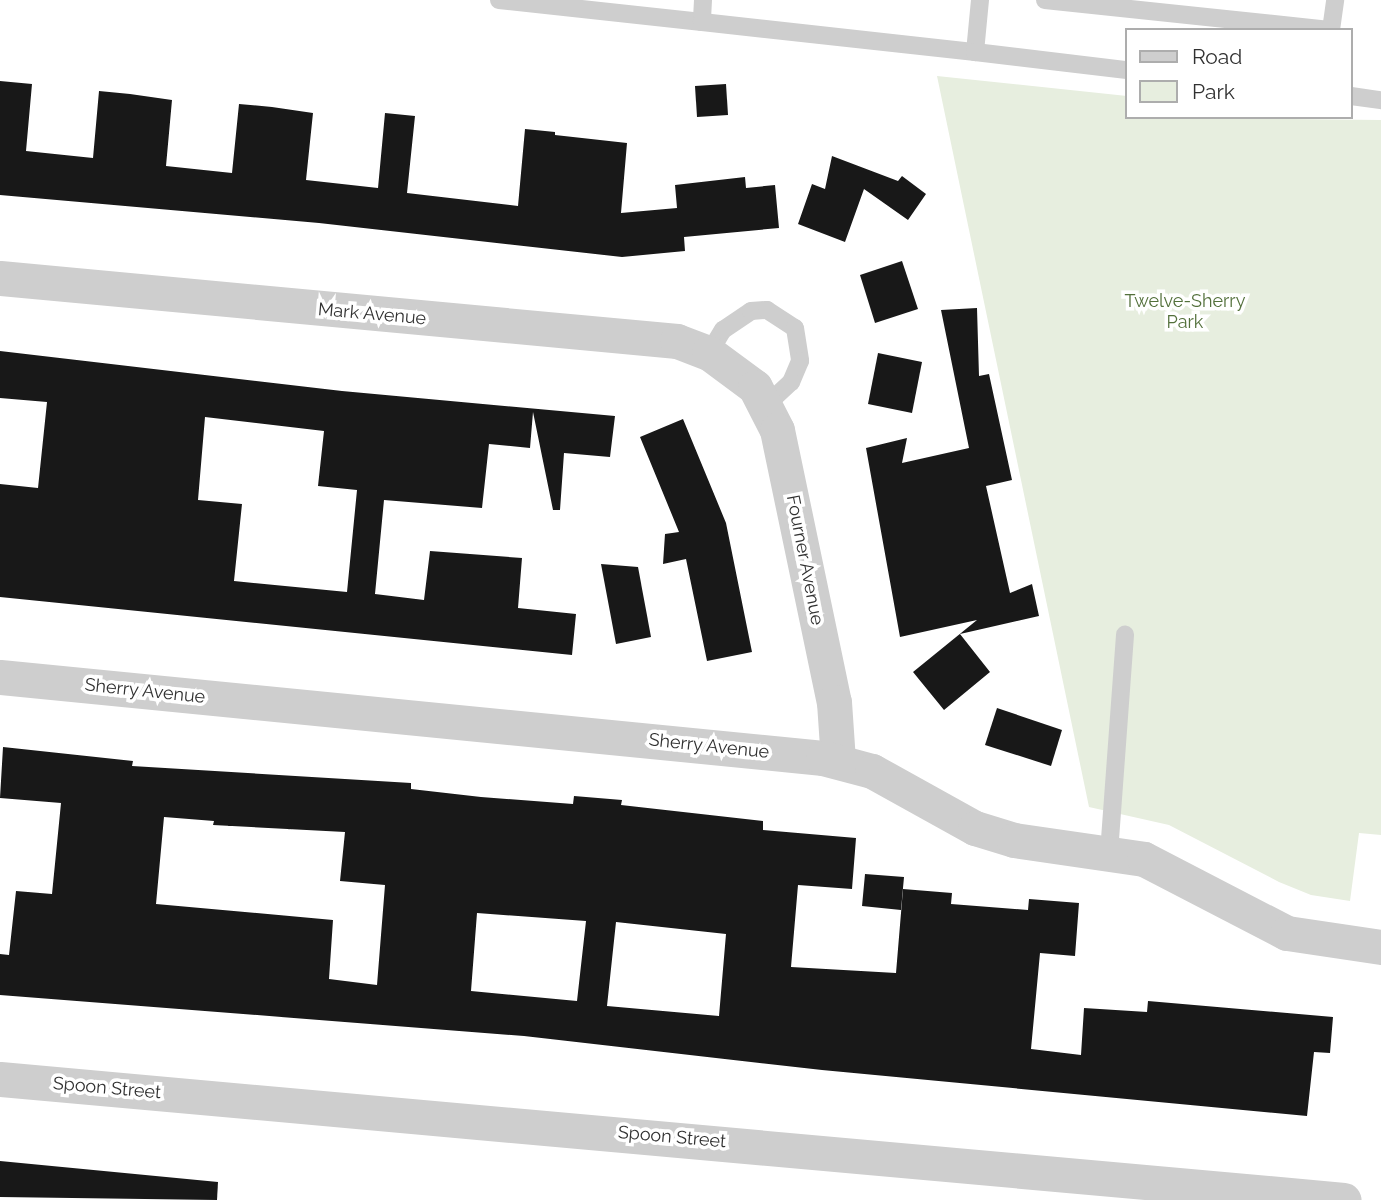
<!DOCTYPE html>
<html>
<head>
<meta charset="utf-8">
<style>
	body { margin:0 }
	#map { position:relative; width:1381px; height:1200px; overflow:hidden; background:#fff; font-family:Raleway,sans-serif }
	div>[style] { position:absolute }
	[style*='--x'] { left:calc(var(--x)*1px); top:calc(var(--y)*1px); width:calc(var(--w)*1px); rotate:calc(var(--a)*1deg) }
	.green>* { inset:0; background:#e7eedf }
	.building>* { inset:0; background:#181818 }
	.lane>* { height:18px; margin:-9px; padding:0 9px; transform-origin:9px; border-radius:9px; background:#cecece }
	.street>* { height:35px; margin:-17.5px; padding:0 17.5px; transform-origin:17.5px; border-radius:17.5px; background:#cecece }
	span { translate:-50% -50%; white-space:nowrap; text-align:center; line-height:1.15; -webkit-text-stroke:7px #fff; paint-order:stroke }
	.park-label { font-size:18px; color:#53703b }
	.street-label { font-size:18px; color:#313131 }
	.legend { position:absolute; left:1125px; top:28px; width:228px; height:91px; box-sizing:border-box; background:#fff; border:2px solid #adadad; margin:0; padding:9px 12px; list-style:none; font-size:21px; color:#313131 }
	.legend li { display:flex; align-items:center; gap:14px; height:35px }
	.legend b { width:35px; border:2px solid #adadad }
</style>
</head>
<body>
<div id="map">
	<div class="green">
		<div style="clip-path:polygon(937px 76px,1127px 96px,1127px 117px,1381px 120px,1381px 835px,1359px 833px,1350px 901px,1311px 895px,1279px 882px,1169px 825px,1089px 807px)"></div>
	</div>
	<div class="building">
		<div style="clip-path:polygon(0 81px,32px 84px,26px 151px,93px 158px,99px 91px,130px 94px,172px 100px,166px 166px,232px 173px,239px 104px,272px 107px,313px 113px,306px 180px,378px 188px,385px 113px,415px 116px,407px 193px,518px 206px,525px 129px,555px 132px,555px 135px,627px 143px,621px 213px,677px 208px,675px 185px,745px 177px,746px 188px,775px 185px,779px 228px,684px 237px,685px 251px,622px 257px,319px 223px,0 195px)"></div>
		<div style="clip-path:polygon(726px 84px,728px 115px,697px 117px,695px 86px)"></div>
		<div style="clip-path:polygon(832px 156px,898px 181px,902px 176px,926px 194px,908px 220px,864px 189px,845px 242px,798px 224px,812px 184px,825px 189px)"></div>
		<div style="clip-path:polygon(902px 261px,918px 309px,875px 323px,860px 275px)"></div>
		<div style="clip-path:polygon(977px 308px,979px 376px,989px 374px,1012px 480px,986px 486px,1010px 593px,1032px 584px,1039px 616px,960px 634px,990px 672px,944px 710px,913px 672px,977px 620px,900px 637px,866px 448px,907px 438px,902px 463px,969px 448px,941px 310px)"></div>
		<div style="clip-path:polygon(evenodd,0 351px,342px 391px,615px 416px,610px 457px,564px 453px,560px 510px,553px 510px,533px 412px,530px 448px,489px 444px,482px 508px,384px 500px,375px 594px,424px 600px,430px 551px,522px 558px,518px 608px,576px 614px,572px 655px,0 597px,0 484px,38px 488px,47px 402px,0 398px,0 351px,205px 417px,324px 431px,318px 486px,357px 490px,347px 592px,234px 581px,242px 504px,198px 500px,205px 417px)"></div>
		<div style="clip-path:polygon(878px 353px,922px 362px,912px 413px,868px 404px)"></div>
		<div style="clip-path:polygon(683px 419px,726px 523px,752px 652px,707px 661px,686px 559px,663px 564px,665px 534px,679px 532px,640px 437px)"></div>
		<div style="clip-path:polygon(601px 564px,638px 567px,651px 637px,616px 644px)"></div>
		<div style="clip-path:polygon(997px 708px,1062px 730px,1051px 766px,985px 745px)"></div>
		<div style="clip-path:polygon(evenodd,3px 747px,133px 761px,132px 766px,411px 783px,411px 789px,481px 797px,573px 804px,574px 796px,622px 800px,621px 805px,763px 821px,763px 830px,856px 838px,852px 889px,798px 885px,791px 967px,896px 973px,903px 889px,952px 893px,951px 904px,1028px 910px,1029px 899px,1079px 903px,1075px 956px,1040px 953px,1031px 1049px,1081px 1055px,1084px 1008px,1147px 1012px,1148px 1001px,1333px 1017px,1330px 1053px,1314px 1052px,1307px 1116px,822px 1070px,524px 1036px,0 995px,0 954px,9px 955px,16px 891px,52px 894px,61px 803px,0 798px,3px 747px,164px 817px,214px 821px,213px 825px,345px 832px,340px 881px,385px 885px,377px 985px,329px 979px,333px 920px,156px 904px,164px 817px,3px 747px,477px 913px,586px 921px,577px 1001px,471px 991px,477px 913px,3px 747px,616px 922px,726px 934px,719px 1016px,607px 1006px,616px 922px)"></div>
		<div style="clip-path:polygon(865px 874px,904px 877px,901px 910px,862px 906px)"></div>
		<div style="clip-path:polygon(0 1161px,218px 1182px,217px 1200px,0 1197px)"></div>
	</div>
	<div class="lane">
		<div style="--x:499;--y:0;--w:204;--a:6.2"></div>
		<div style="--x:703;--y:0;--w:22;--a:93"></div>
		<div style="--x:702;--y:22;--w:275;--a:6.3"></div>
		<div style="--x:975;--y:52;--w:52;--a:-84.5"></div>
		<div style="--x:1045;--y:0;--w:286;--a:6"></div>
		<div style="--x:1331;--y:30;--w:30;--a:-82"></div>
		<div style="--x:975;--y:52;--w:153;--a:6.8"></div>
		<div style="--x:1351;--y:96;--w:30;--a:8"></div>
		<div style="--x:709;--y:353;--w:27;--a:-59"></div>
		<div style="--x:723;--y:330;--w:34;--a:-34"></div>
		<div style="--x:751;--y:311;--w:16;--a:-4"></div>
		<div style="--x:767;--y:310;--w:33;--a:33"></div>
		<div style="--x:795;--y:328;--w:33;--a:81"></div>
		<div style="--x:800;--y:361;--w:23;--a:113"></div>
		<div style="--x:791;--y:382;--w:34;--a:137"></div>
		<div style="--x:1109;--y:853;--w:219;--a:-85.8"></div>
	</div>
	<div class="street">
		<div style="--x:0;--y:278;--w:680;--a:5.32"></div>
		<div style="--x:677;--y:341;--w:34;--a:21"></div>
		<div style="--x:709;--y:353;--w:57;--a:36.5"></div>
		<div style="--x:755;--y:387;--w:48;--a:62.9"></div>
		<div style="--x:777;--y:430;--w:278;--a:78.2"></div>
		<div style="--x:834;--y:702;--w:59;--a:86.1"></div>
		<div style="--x:0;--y:677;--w:827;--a:5.62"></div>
		<div style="--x:823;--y:758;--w:51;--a:14.9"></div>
		<div style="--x:872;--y:771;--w:118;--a:29"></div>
		<div style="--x:975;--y:828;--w:41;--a:17.1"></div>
		<div style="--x:1014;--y:840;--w:131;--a:8.3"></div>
		<div style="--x:1144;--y:859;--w:161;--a:27.4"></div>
		<div style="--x:1287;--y:933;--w:95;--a:8.5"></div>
		<div style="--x:0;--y:1079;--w:1349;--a:5.14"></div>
	</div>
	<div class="park-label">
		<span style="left:1185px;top:312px">Twelve-Sherry<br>Park</span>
	</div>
	<div class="street-label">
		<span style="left:372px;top:314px;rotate:5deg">Mark Avenue</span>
		<span style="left:805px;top:560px;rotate:79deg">Fourner Avenue</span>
		<span style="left:145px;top:691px;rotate:6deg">Sherry Avenue</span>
		<span style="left:709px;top:746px;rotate:6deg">Sherry Avenue</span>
		<span style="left:107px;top:1088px;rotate:5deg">Spoon Street</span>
		<span style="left:672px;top:1137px;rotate:5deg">Spoon Street</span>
	</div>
	<ul class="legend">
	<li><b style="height:9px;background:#cecece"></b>Road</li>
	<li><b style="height:19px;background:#e7eedf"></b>Park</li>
	</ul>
</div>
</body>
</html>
